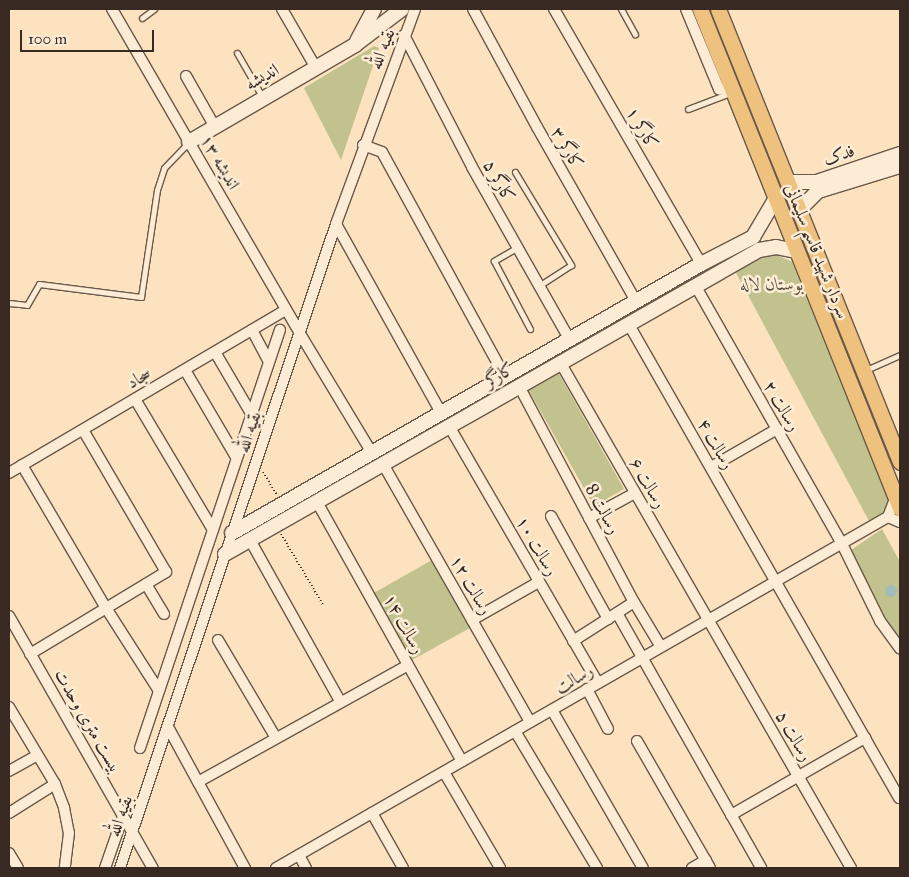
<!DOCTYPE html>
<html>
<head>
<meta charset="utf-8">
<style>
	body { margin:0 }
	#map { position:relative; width:909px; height:877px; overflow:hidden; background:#fce2be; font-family:"IM FELL Great Primer",Amiri,serif }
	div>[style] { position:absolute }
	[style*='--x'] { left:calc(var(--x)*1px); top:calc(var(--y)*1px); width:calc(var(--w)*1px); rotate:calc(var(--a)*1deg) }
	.green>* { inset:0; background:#c2c28f }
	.water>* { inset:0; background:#a1bcba }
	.round { border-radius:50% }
	.path>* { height:2px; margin-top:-1px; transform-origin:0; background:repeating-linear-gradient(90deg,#382a23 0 1px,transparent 0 3.5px) }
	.roads { filter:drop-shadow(1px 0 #69584a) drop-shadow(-1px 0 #69584a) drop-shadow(0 1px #69584a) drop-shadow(0 -1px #69584a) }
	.lane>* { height:5px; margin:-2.5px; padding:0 2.5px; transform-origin:2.5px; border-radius:2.5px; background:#fdecd5 }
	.street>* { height:10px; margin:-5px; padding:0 5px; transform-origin:5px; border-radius:5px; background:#fdecd5 }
	.secondary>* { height:14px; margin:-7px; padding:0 7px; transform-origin:7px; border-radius:7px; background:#fdecd5 }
	.primary>* { height:15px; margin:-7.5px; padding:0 7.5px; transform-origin:7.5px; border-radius:7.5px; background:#eec17f }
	span { translate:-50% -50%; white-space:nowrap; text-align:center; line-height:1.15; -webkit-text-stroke:5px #fdecd5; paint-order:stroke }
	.street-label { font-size:18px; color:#382a23 }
	.park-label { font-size:18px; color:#5a503e; font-style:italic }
	.frame { position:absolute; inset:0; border:10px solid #382a23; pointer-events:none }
	.scale { position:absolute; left:20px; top:30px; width:134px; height:22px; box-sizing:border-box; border:2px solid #382a23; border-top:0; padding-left:6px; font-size:15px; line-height:18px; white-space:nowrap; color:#382a23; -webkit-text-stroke:4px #fdecd5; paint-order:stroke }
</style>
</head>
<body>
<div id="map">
	<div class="green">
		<div style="clip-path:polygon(374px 46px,379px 48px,341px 160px,304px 88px)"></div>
		<div style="clip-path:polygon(760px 254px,777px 255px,792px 262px,888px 499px,885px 511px,869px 521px,734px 269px)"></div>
		<div style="clip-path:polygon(558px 372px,624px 489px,594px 506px,528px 389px)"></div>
		<div style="clip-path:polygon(882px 529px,900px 562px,900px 644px,898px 645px,851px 550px)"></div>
		<div style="clip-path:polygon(432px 560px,470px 628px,403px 665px,365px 598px)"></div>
	</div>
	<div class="water">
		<div class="round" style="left:885px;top:585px;width:12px;height:12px"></div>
	</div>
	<div class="path">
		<div style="--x:263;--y:472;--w:26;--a:59"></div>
		<div style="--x:281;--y:534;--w:82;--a:59.4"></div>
	</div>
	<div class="roads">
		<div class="lane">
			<div style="--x:621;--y:9;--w:29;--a:61"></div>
			<div style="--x:142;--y:18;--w:15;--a:-37"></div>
			<div style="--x:237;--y:53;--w:52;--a:60"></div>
			<div style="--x:688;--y:109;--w:45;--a:-20.9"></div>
			<div style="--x:515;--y:172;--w:109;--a:58.9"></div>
			<div style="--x:571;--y:265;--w:38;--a:147"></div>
			<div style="--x:518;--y:247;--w:28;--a:150"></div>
			<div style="--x:494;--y:261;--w:77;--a:62.1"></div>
			<div style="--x:9;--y:303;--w:18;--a:6"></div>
			<div style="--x:27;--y:305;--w:24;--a:-60"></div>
			<div style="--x:39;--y:284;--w:103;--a:7.3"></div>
			<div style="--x:141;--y:297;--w:108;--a:-81.5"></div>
			<div style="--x:157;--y:190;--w:23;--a:-72"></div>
			<div style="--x:164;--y:168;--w:35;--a:-46"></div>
			<div style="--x:866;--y:370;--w:37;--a:-24"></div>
		</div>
		<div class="street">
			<div style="--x:112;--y:9;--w:373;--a:59.9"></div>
			<div style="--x:299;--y:332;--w:141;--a:58.9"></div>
			<div style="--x:282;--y:9;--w:68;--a:60"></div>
			<div style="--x:473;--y:9;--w:134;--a:61.5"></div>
			<div style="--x:537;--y:127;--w:200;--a:60.4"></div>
			<div style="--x:554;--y:9;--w:294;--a:60"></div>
			<div style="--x:686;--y:9;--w:87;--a:67.6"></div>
			<div style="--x:719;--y:89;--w:14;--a:12"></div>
			<div style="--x:404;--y:35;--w:148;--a:62.7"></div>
			<div style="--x:472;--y:167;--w:199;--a:60.5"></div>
			<div style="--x:186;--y:76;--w:59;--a:60.4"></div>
			<div style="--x:363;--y:145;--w:20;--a:20"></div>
			<div style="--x:382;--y:152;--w:256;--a:61.3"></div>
			<div style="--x:336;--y:224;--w:216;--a:60.9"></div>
			<div style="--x:695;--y:285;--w:298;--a:60.4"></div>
			<div style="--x:842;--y:544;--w:86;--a:63.7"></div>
			<div style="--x:880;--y:621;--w:34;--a:54"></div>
			<div style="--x:628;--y:323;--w:547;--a:60.29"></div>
			<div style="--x:252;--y:330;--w:36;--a:62"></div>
			<div style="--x:215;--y:352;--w:73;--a:59.6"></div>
			<div style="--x:560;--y:362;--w:584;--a:60.1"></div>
			<div style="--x:185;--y:370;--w:101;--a:59.6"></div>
			<div style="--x:519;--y:386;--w:245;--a:62"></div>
			<div style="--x:634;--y:602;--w:52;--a:59"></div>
			<div style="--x:135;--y:399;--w:152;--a:59.2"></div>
			<div style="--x:449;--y:426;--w:297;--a:59.9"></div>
			<div style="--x:383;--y:464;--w:297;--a:60.3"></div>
			<div style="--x:22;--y:465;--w:166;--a:59.6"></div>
			<div style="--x:106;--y:608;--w:98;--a:57.4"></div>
			<div style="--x:711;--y:467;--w:76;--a:-29.9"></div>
			<div style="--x:9;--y:473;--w:321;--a:-30.5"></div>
			<div style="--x:317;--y:502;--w:297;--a:60.8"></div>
			<div style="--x:551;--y:516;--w:118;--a:61"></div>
			<div style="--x:888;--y:517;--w:13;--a:23"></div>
			<div style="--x:589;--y:518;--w:52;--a:-28.5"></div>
			<div style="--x:250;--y:540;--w:184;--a:60.8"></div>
			<div style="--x:146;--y:584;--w:35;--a:59"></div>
			<div style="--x:617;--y:613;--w:293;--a:60.5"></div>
			<div style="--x:9;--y:616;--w:290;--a:60.3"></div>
			<div style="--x:472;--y:620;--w:77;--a:-29.6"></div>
			<div style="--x:218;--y:640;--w:114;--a:59.4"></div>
			<div style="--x:573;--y:641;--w:72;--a:-32.6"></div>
			<div style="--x:30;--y:654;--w:159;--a:-31.1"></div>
			<div style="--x:166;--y:572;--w:164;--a:-120.3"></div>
			<div style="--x:587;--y:689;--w:45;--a:62.3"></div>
			<div style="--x:9;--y:707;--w:90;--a:59.1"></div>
			<div style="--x:55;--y:784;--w:26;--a:69"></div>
			<div style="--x:64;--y:808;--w:25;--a:79"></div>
			<div style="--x:69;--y:833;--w:35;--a:97"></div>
			<div style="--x:552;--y:710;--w:182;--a:60.1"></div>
			<div style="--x:168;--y:727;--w:161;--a:61.4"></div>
			<div style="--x:515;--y:731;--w:160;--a:59.1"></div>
			<div style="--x:637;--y:741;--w:146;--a:60.1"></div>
			<div style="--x:140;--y:748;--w:441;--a:-71.5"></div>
			<div style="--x:9;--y:771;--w:31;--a:-29"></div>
			<div style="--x:444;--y:772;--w:111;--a:59.7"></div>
			<div style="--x:198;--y:782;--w:240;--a:-29.1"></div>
			<div style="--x:9;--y:813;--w:54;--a:-32.2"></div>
			<div style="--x:372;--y:813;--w:63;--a:60.6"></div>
			<div style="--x:731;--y:815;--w:155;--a:-29.9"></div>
			<div style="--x:9;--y:853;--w:17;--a:59"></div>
			<div style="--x:299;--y:855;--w:15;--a:62"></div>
			<div style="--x:105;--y:868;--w:55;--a:-70.9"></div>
			<div style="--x:120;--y:868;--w:679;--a:-71.46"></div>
			<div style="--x:336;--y:224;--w:229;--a:-69.8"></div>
			<div style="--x:276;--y:868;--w:706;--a:-29.84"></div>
			<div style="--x:888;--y:517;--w:22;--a:-69"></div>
			<div style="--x:692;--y:868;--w:16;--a:-30"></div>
		</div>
		<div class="secondary">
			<div style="--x:357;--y:41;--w:36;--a:-62"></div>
			<div style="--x:189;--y:142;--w:192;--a:-30.3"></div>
			<div style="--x:355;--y:45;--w:59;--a:-37.5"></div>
			<div style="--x:789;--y:182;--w:28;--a:0"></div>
			<div style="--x:817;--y:182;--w:88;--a:-18.6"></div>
			<div style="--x:798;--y:211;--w:28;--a:-45"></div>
			<div style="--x:818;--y:191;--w:86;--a:-17"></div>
			<div style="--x:232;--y:533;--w:541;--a:-29.84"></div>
			<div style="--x:701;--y:264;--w:59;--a:-27.4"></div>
			<div style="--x:753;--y:237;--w:45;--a:-59.5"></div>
			<div style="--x:225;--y:554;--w:614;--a:-29.65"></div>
			<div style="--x:759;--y:250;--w:17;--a:-10"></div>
			<div style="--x:776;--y:247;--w:21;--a:11"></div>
		</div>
		<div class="primary">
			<div style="--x:700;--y:9;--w:538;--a:68.16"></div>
			<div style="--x:718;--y:9;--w:488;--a:68.1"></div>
		</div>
	</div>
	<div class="street-label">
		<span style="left:382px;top:49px;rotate:-69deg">بقیه الله</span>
		<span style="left:262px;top:77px;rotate:-30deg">اندیشه</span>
		<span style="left:642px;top:128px;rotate:60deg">کارگر ۱</span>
		<span style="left:567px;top:148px;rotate:60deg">کارگر ۳</span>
		<span style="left:839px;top:155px;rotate:-18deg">فدک</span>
		<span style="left:220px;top:162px;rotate:60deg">اندیشه ۱۳</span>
		<span style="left:499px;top:181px;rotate:61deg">کارگر ۵</span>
		<span style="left:817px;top:251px;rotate:68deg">سردار شهید قاسم سلیمانی</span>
		<span style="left:499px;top:375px;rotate:-30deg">کارگر</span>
		<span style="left:139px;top:378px;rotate:-30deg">سجاد</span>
		<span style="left:782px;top:406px;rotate:60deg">رسالت ۲</span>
		<span style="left:249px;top:432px;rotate:-72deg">بقیه الله</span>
		<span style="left:716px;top:444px;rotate:60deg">رسالت ۴</span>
		<span style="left:648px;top:483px;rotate:60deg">رسالت ۶</span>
		<span style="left:603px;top:509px;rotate:62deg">رسالت 8</span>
		<span style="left:537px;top:546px;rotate:60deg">رسالت ۱۰</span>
		<span style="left:471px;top:585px;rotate:60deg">رسالت ۱۲</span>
		<span style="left:404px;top:624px;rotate:61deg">رسالت ۱۴</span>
		<span style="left:574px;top:679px;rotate:-30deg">رسالت</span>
		<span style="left:88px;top:721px;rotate:60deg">بیست متری وحدت</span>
		<span style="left:794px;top:736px;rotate:60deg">رسالت ۵</span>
		<span style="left:120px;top:816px;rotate:-71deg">بقیه الله</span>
	</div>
	<div class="park-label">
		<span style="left:772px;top:284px">بوستان لاله</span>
	</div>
	<div class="frame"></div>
	<div class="scale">100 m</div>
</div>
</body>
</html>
